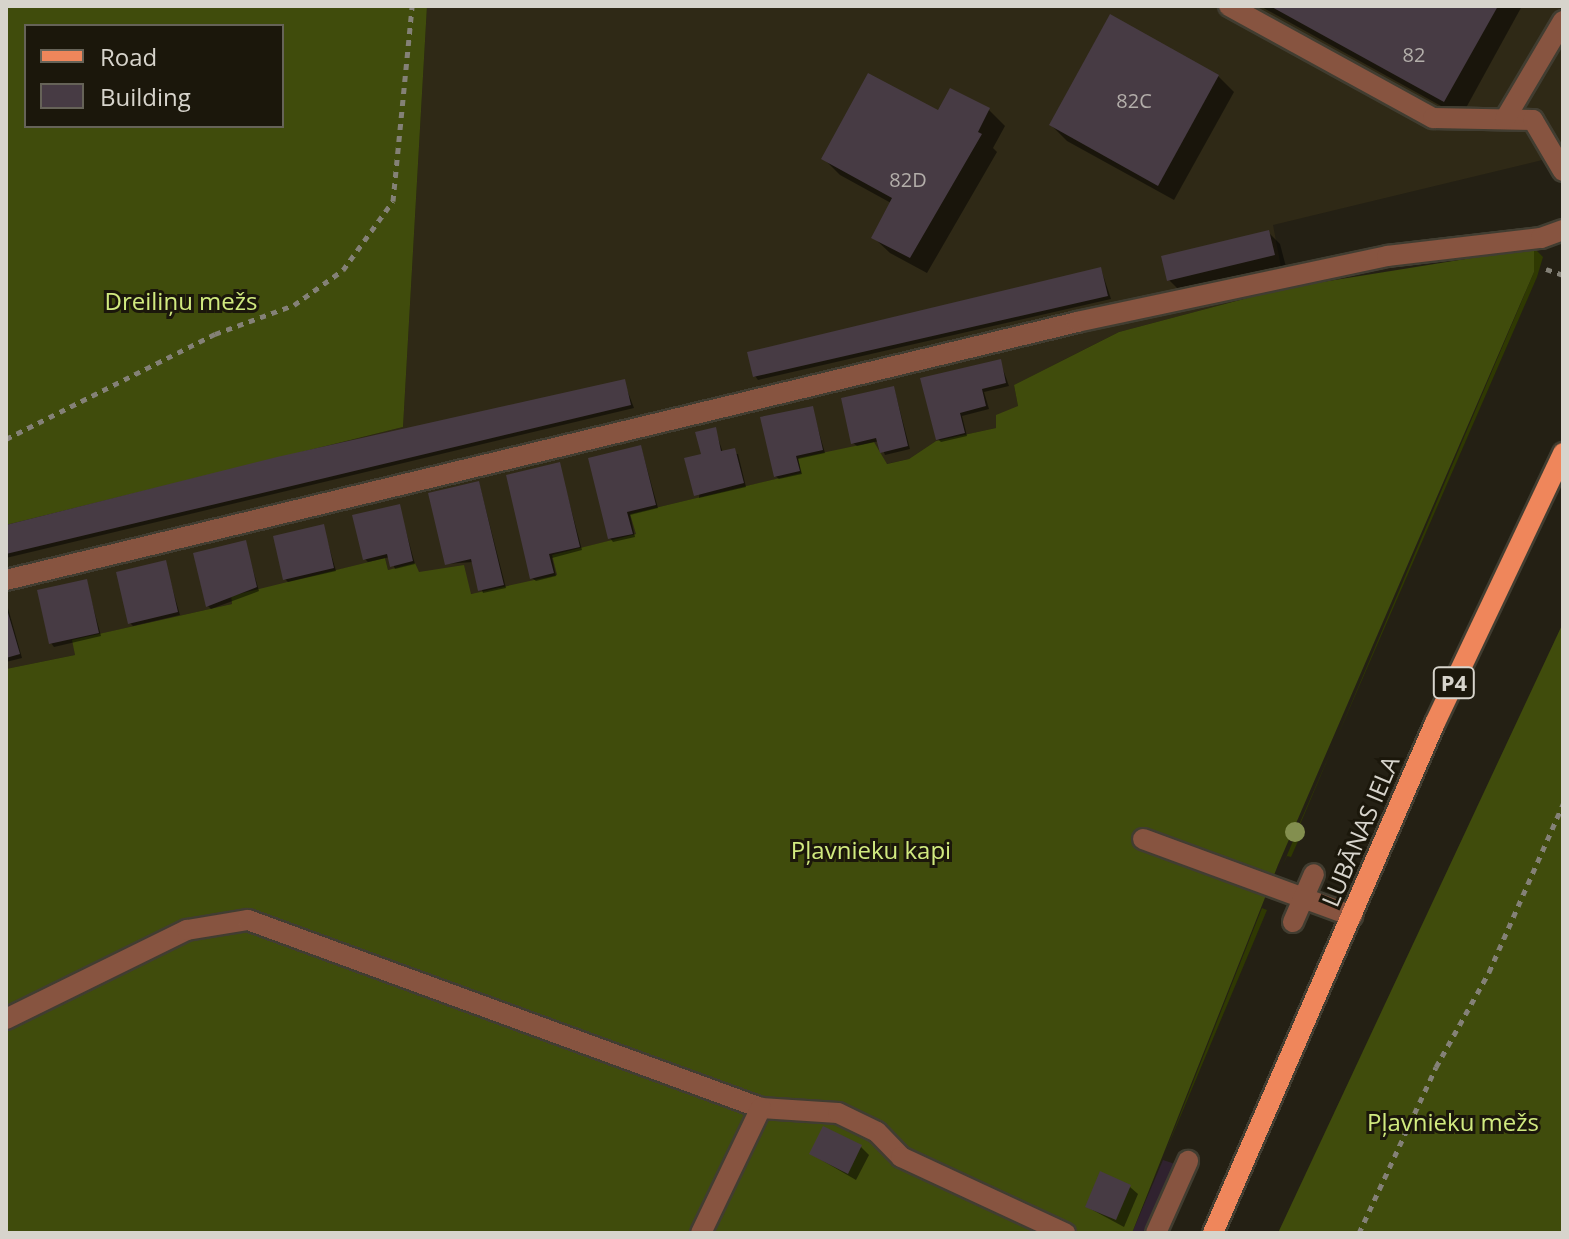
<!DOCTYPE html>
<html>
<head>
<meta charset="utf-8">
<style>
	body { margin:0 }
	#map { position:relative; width:1569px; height:1239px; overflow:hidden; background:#242014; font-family:"Open Sans",sans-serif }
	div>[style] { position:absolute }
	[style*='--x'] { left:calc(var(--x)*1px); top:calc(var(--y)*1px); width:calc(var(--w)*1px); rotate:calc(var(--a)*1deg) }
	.commercial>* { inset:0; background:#30222f }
	.built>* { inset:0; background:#2f2916 }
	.green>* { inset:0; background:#2f3902 }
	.forest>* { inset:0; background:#404c0c }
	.shadow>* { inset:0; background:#0007 }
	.building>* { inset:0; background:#473b44 }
	.path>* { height:5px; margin-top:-2.5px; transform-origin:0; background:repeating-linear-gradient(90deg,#848177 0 6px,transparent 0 12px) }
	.roads { filter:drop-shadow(2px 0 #413d31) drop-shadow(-2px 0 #413d31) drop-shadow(0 2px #413d31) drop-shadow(0 -2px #413d31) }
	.minor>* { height:20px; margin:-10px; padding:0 10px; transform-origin:10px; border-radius:10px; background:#875440 }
	.major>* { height:20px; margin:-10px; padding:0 10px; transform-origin:10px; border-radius:10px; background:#ef865b }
	.trees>* { width:20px; height:20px; margin:-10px; border-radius:50%; background:#838f4f }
	span { translate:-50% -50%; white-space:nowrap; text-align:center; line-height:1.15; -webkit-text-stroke:6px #1b170b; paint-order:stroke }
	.number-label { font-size:20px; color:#b3aeaa }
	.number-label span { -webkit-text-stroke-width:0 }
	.shield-label span { padding:2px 6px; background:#1b170b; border:2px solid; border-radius:6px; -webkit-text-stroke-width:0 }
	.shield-label { font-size:22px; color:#d7d4cc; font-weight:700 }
	.park-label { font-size:24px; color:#d1ea7f }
	.street-label { font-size:24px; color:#d7d4cc }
	.frame { position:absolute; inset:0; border:8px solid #d7d4cc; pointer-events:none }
	.legend { position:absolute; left:24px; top:24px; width:260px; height:104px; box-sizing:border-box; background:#1b170b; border:2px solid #666358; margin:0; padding:10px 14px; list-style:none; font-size:24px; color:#d7d4cc }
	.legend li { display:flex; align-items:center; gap:16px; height:40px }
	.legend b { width:40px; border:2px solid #666358 }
</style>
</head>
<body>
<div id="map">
	<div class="commercial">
		<div style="clip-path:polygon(1163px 1160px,1175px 1164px,1145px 1233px,1132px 1233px)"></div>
	</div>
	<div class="built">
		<div style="clip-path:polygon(427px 6px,1563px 6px,1563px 155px,1273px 225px,1285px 288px,1119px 332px,1014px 385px,1018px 406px,996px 428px,936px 441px,909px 459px,886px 464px,878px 455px,798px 459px,802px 473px,630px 514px,637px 534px,553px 555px,557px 575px,506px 588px,470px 594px,418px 572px,415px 564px,388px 570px,385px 558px,231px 597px,232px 604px,73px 640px,75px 655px,6px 669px,6px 525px,403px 427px)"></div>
	</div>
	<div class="green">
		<div style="clip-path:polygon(1534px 248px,1543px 257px,1537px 277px,1298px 827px,1303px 830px,1291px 857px,1287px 856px,1282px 867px,1534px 272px)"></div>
		<div style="clip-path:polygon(1262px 908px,1267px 910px,1165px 1153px)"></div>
	</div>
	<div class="forest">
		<div style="clip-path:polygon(evenodd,6px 6px,427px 6px,403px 427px,6px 525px,6px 6px,26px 26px,282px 26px,282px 126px,26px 126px,26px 26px)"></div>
		<div style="clip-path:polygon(1534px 248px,1534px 272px,1278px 865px,1132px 1233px,6px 1233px,6px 669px,75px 655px,72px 640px,232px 604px,231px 596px,385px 558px,388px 570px,415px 563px,419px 572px,464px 565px,471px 594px,557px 575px,552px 555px,636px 534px,630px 514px,801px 473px,798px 458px,874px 442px,887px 464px,909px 459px,936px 441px,996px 428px,996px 415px,1018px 406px,1014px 385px,1119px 332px,1285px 288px)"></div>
		<div style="clip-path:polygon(1563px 623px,1563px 1233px,1278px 1233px)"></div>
	</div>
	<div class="shadow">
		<div style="clip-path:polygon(1260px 6px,1522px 6px,1461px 117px)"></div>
		<div style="clip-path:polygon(1218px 76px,1234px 92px,1174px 200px,1067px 141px,1051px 125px)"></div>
		<div style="clip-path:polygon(989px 110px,1005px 126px,993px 148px,997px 152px,927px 273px,890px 253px,873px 237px,891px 203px,840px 175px,824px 159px)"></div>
		<div style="clip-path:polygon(1268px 232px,1280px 244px,1286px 267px,1181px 292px,1169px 280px)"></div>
		<div style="clip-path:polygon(1101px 269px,1111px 299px,758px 380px,755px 376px)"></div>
		<div style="clip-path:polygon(1000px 361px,1009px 386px,984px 392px,989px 409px,962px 416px,967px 436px,941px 442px,938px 439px)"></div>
		<div style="clip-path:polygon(624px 382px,634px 408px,6px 558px,6px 527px)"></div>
		<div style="clip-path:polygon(894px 388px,910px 449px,885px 455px,879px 441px,857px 446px,853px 443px)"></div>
		<div style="clip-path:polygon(812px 408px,825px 453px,798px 459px,802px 474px,779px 479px,775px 476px)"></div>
		<div style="clip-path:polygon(715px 429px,723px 453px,738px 454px,746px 487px,699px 498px,703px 455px)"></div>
		<div style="clip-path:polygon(641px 447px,658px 508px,630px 515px,635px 537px,613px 542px,610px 538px)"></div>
		<div style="clip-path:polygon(559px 464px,582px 550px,552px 558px,556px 576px,536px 581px,532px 578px)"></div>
		<div style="clip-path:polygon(479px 483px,506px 588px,483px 593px,473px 562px,446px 564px)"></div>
		<div style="clip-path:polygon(399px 506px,415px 564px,395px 569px,390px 557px,368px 562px,365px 559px)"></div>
		<div style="clip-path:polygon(323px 526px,336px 571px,288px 582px,285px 579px)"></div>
		<div style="clip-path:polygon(245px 542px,259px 591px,211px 609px,208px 606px)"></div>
		<div style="clip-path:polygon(165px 563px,180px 615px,133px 626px,130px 623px)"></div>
		<div style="clip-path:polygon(86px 581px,101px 636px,54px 647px,51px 643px)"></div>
		<div style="clip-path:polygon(6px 601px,22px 658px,6px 662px)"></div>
		<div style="clip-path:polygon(861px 1147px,869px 1155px,856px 1180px,811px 1154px)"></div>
		<div style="clip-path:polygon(1130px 1187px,1138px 1194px,1124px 1227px,1087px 1207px)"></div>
	</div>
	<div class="building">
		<div style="clip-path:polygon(1270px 6px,1498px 6px,1444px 102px)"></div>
		<div style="clip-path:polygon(1110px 14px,1219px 75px,1158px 186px,1049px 125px)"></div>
		<div style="clip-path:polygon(868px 73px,938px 110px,950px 88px,990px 108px,978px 132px,982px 134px,910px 258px,871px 238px,892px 198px,821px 159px)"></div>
		<div style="clip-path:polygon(1269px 230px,1275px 255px,1167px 281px,1161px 256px)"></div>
		<div style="clip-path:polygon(1101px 267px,1108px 296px,753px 377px,747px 352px)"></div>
		<div style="clip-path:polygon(1001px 359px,1006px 383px,982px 389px,986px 406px,960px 413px,965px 433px,936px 440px,920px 378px)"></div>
		<div style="clip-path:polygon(625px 379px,631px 405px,6px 554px,6px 525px,277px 457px)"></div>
		<div style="clip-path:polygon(894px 386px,908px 446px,880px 453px,876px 438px,851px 444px,841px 398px)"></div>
		<div style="clip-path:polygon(813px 406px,823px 450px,796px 456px,800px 471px,774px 477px,760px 417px)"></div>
		<div style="clip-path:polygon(716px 427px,721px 451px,735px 448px,744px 483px,694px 496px,684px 458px,701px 454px,695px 432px)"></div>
		<div style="clip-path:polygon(641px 445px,656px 505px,627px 512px,633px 534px,608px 539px,588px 458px)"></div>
		<div style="clip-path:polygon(560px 462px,580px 547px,549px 554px,554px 573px,530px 579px,506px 475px)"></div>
		<div style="clip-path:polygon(479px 481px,504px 585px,478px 591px,471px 559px,445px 565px,428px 493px)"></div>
		<div style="clip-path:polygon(400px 504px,413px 561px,390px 567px,387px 554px,363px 560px,352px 515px)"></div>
		<div style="clip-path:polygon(324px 524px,334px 568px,283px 580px,273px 536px)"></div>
		<div style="clip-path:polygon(246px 540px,257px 587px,206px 607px,193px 553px)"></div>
		<div style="clip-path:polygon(166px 560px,178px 612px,128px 624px,116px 572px)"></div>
		<div style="clip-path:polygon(87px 579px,99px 633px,49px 644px,37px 590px)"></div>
		<div style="clip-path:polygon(6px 606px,20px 654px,6px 658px)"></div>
		<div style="clip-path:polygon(823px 1126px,862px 1145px,848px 1174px,809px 1154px)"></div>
		<div style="clip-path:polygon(1100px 1171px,1131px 1185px,1116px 1220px,1085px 1207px)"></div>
	</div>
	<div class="path">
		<div style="--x:1546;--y:269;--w:18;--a:19"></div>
		<div style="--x:6;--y:439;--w:234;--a:-26.7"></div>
		<div style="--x:215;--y:334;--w:84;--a:-20.2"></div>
		<div style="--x:294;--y:305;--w:60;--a:-35.5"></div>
		<div style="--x:343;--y:270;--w:85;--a:-54.1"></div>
		<div style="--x:393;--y:201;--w:196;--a:-84.4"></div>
		<div style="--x:1359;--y:1233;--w:183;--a:-65.1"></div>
		<div style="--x:1436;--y:1067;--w:109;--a:-60.8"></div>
		<div style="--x:1489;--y:972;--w:184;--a:-66.2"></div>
	</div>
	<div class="roads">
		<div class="minor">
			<div style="--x:1229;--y:6;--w:233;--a:28.8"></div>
			<div style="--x:1433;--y:118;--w:100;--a:1.1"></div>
			<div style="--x:1533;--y:120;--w:59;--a:59.5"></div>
			<div style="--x:1505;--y:119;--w:114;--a:-59.4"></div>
			<div style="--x:6;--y:580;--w:1102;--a:-13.54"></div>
			<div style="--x:1077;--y:322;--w:317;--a:-12"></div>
			<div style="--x:1387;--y:256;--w:155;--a:-6.7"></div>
			<div style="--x:1541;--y:238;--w:23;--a:-20"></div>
			<div style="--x:1143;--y:839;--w:223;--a:20.2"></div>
			<div style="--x:1293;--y:922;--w:52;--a:-66.4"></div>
			<div style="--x:6;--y:1019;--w:202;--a:-26.2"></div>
			<div style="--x:187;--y:930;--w:62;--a:-9.3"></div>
			<div style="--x:248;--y:920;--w:546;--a:20.13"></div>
			<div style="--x:761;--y:1108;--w:77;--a:3.7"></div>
			<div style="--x:838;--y:1113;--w:43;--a:26"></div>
			<div style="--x:877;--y:1132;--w:35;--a:46"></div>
			<div style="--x:901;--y:1157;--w:181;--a:24.9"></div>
			<div style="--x:701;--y:1233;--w:139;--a:-64.4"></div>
			<div style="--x:1156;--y:1233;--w:79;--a:-66"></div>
		</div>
		<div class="major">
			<div style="--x:1213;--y:1233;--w:556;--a:-66.48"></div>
			<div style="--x:1435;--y:723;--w:299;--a:-64.6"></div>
		</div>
	</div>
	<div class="trees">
		<div style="left:1295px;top:832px"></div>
	</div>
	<div class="number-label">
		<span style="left:1414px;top:54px">82</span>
		<span style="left:1134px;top:100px">82C</span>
		<span style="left:908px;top:179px">82D</span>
	</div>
	<div class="shield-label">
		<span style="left:1454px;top:683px">P4</span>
	</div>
	<div class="park-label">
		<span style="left:181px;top:301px">Dreiliņu mežs</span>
		<span style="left:871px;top:850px">Pļavnieku kapi</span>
		<span style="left:1453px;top:1122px">Pļavnieku mežs</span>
	</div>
	<div class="street-label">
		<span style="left:1360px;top:831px;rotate:-67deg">LUBĀNAS IELA</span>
	</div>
	<div class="frame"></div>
	<ul class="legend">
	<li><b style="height:10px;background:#ef865b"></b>Road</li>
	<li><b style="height:22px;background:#473b44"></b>Building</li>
	</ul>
</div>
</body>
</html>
